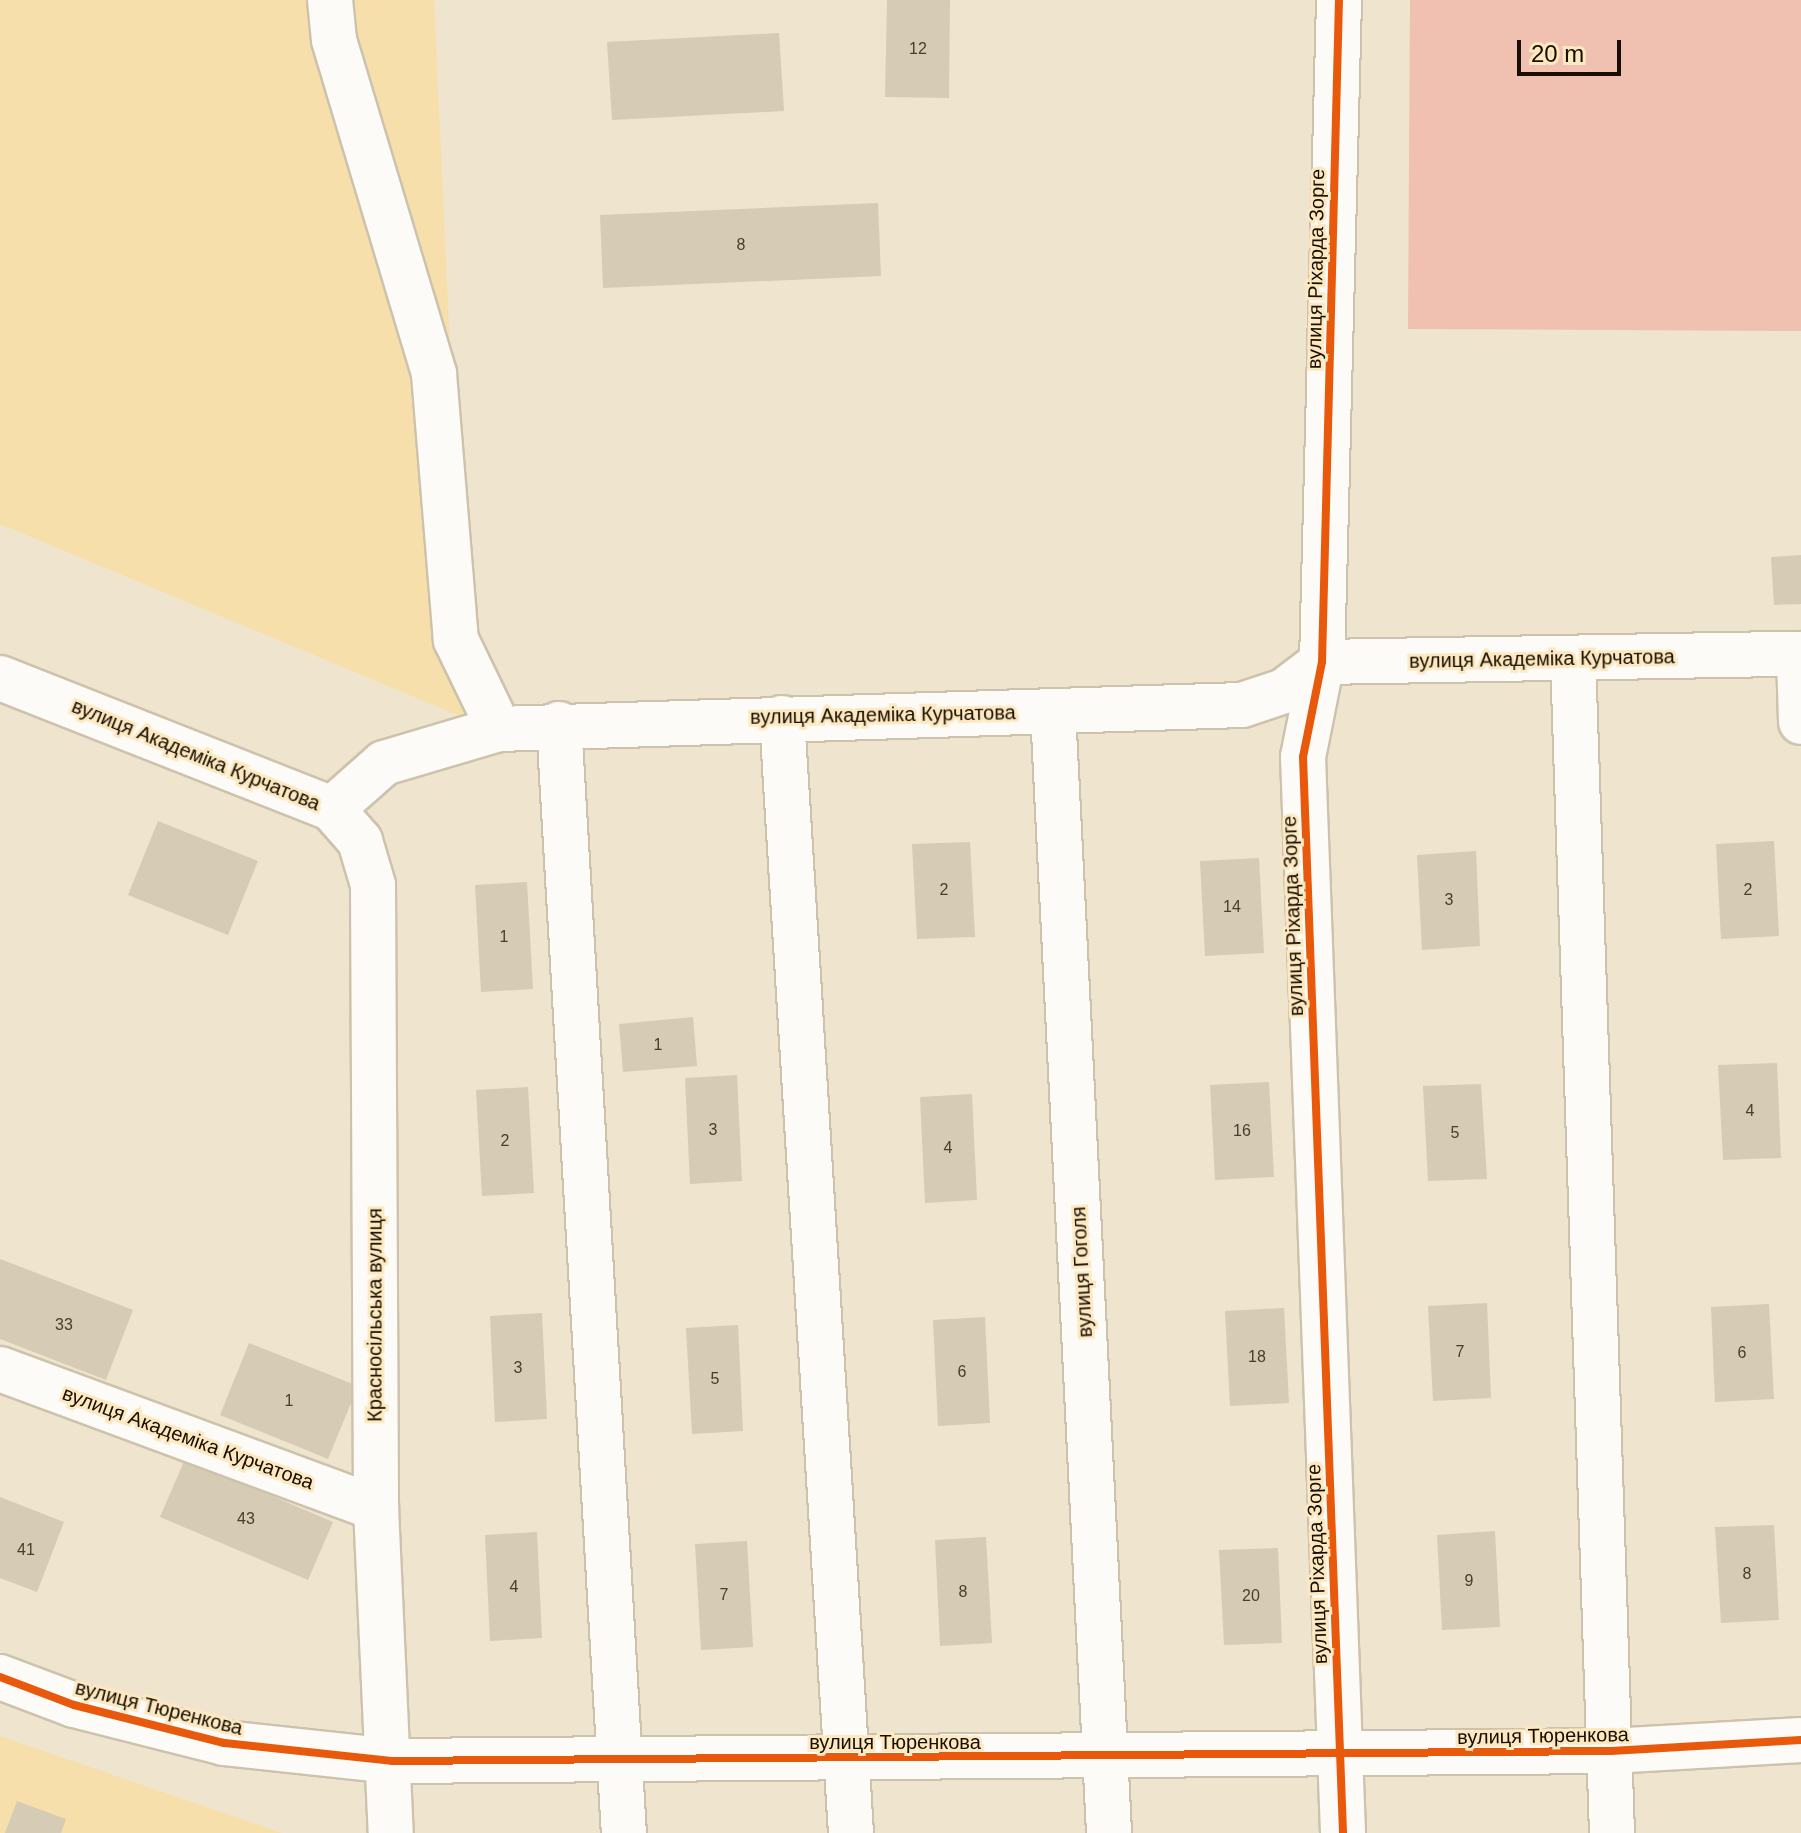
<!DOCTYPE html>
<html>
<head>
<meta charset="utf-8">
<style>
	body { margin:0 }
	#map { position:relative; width:1801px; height:1833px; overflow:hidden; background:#efe4ce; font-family:Helvetica,sans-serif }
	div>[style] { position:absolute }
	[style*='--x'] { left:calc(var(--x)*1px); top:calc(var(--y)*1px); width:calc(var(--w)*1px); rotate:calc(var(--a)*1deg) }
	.built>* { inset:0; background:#f7dfab }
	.green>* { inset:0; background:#f0c0b1 }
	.building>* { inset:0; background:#d6cbb4 }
	.roads { filter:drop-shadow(2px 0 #cdc2ab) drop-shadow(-2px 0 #cdc2ab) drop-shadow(0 2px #cdc2ab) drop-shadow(0 -2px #cdc2ab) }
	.minor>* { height:44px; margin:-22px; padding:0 22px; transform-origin:22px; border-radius:22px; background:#fdfbf8 }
	.cycleway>* { height:8px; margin:-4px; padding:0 4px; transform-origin:4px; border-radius:4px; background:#e8590c }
	span { translate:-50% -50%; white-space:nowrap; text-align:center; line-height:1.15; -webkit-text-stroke:6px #fce9c1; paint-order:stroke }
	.number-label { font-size:16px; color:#493d2d }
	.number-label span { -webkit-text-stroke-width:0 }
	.street-label { font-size:20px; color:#1a0e00 }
	.scale { position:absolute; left:1517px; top:40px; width:104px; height:36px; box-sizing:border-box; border:4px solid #1a0e00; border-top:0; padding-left:10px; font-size:24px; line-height:28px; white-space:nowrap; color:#1a0e00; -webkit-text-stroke:6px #fce9c1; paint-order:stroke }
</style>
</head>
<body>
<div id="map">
	<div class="built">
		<div style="clip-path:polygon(0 0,434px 0,467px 719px,0 524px)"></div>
		<div style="clip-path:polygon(0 1736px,282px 1833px,0 1833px)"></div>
	</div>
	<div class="green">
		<div style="clip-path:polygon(1410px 0,1801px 0,1801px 331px,1408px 329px)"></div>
	</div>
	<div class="building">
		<div style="clip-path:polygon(887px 0,950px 0,949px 98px,885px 97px)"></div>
		<div style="clip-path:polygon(779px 33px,784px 111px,612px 120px,607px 42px)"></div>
		<div style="clip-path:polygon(878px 203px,881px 276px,603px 288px,600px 215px)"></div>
		<div style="clip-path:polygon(1801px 555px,1801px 604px,1774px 605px,1771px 557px)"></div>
		<div style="clip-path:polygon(158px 821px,258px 861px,228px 935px,128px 895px)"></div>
		<div style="clip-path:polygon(1774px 841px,1779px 936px,1721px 939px,1716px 844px)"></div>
		<div style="clip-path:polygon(970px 842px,975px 937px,917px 939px,912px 844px)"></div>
		<div style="clip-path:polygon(1476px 851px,1480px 946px,1422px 950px,1417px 855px)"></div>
		<div style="clip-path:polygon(1259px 858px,1264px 953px,1205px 956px,1200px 861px)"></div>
		<div style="clip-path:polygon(527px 882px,533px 989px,481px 992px,475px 885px)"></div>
		<div style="clip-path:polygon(693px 1017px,697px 1066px,623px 1072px,619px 1024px)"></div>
		<div style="clip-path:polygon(1777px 1063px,1781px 1158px,1723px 1160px,1718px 1065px)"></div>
		<div style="clip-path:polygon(737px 1075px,742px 1181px,690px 1184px,685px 1078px)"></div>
		<div style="clip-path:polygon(1269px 1082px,1274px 1177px,1215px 1180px,1210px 1085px)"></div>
		<div style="clip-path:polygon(1481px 1084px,1487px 1179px,1428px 1181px,1423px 1086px)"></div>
		<div style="clip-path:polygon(528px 1087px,534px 1193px,482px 1196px,476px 1090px)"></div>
		<div style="clip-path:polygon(972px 1094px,977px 1200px,925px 1203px,920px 1097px)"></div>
		<div style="clip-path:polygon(0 1259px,133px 1310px,106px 1380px,0 1339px)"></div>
		<div style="clip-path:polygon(1487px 1303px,1491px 1398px,1433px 1401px,1428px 1306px)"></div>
		<div style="clip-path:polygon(1769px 1304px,1774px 1399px,1715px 1402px,1711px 1307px)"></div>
		<div style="clip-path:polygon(1284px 1308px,1289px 1403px,1230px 1406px,1225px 1311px)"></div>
		<div style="clip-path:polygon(542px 1313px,547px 1419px,495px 1422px,490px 1316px)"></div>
		<div style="clip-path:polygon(985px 1317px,990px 1423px,938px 1426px,933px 1320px)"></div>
		<div style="clip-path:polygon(738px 1325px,743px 1431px,692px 1434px,686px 1328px)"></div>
		<div style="clip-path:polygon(249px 1343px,358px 1386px,328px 1459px,220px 1415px)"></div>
		<div style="clip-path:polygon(185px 1459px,333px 1522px,308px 1580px,160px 1517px)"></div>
		<div style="clip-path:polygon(0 1497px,64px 1522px,37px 1592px,0 1578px)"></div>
		<div style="clip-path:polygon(1774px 1525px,1779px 1620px,1721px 1623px,1715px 1527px)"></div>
		<div style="clip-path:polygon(1495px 1531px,1500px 1627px,1442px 1630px,1437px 1535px)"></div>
		<div style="clip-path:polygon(537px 1532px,542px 1638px,490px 1641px,485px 1535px)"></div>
		<div style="clip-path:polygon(986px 1537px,992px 1643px,940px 1646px,935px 1540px)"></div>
		<div style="clip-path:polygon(747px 1541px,753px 1647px,701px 1650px,695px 1544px)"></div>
		<div style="clip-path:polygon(1278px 1548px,1282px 1643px,1224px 1645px,1219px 1550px)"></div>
		<div style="clip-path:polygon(17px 1801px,66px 1819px,61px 1833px,5px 1833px)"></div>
	</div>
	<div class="roads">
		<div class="minor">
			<div style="--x:330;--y:0;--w:40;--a:84.3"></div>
			<div style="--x:334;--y:40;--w:349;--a:73.3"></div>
			<div style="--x:434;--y:374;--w:267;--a:85.3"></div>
			<div style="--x:456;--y:640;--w:99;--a:64.2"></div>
			<div style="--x:1339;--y:0;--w:662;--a:91.47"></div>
			<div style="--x:1322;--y:662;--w:97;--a:101.3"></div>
			<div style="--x:1303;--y:757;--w:1077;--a:87.87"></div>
			<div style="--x:1799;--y:654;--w:68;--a:88.3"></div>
			<div style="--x:1573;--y:658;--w:1176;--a:88.1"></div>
			<div style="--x:0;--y:678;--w:357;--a:21.5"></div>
			<div style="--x:332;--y:809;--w:43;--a:48.8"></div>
			<div style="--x:360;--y:841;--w:46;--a:73.5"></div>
			<div style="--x:373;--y:885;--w:623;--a:89.72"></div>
			<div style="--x:376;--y:1508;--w:325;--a:87.4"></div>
			<div style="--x:1053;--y:711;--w:1123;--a:87.14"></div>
			<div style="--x:782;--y:718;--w:1117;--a:86.46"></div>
			<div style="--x:559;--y:724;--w:1111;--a:86.65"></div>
			<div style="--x:332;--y:809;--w:69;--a:-41.5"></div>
			<div style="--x:384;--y:763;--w:120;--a:-16.5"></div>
			<div style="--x:499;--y:729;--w:743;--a:-1.85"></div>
			<div style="--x:1242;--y:705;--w:44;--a:-18.4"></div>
			<div style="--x:1284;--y:691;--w:48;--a:-37.3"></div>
			<div style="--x:1322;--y:662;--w:479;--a:-1"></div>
			<div style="--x:0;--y:1369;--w:401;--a:20.3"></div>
			<div style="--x:0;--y:1677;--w:79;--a:20.7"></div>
			<div style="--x:74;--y:1705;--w:155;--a:14.2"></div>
			<div style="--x:224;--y:1743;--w:169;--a:6.1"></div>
			<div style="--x:392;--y:1761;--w:1219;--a:-0.47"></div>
			<div style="--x:1611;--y:1751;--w:190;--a:-3.3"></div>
		</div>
	</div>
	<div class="cycleway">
		<div style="--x:1339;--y:0;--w:662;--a:91.47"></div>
		<div style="--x:1322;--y:662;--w:97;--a:101.3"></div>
		<div style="--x:1303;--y:757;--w:1077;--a:87.87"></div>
		<div style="--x:0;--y:1677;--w:79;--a:20.7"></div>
		<div style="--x:74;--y:1705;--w:155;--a:14.2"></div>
		<div style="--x:224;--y:1743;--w:169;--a:6.1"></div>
		<div style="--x:392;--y:1761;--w:1219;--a:-0.47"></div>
		<div style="--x:1611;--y:1751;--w:190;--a:-3.3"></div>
	</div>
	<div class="number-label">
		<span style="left:918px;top:49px">12</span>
		<span style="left:741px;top:245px">8</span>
		<span style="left:944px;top:890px">2</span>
		<span style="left:1748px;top:890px">2</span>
		<span style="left:1449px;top:900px">3</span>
		<span style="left:1232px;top:907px">14</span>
		<span style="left:504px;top:937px">1</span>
		<span style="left:658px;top:1045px">1</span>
		<span style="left:1750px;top:1111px">4</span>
		<span style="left:713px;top:1130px">3</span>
		<span style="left:1242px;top:1131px">16</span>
		<span style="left:1455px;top:1133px">5</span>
		<span style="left:505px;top:1141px">2</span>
		<span style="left:948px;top:1148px">4</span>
		<span style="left:64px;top:1325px">33</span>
		<span style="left:1460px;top:1352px">7</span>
		<span style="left:1742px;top:1353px">6</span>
		<span style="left:1257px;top:1357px">18</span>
		<span style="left:518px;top:1368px">3</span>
		<span style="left:962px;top:1372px">6</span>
		<span style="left:715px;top:1379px">5</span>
		<span style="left:289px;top:1401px">1</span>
		<span style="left:246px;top:1519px">43</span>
		<span style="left:26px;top:1550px">41</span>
		<span style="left:1747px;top:1574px">8</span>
		<span style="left:1469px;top:1581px">9</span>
		<span style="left:514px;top:1587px">4</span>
		<span style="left:963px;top:1592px">8</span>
		<span style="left:724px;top:1595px">7</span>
		<span style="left:1251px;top:1596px">20</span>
	</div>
	<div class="street-label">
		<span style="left:1316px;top:269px;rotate:-89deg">вулиця Ріхарда Зорге</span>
		<span style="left:1542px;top:659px;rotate:-1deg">вулиця Академіка Курчатова</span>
		<span style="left:883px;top:715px;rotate:-1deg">вулиця Академіка Курчатова</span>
		<span style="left:196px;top:755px;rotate:22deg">вулиця Академіка Курчатова</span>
		<span style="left:1293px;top:916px;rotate:-92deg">вулиця Ріхарда Зорге</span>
		<span style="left:1082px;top:1272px;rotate:-93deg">вулиця Гоголя</span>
		<span style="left:375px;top:1315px;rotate:-90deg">Красносільська вулиця</span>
		<span style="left:188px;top:1438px;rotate:20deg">вулиця Академіка Курчатова</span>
		<span style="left:1317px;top:1564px;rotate:-92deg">вулиця Ріхарда Зорге</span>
		<span style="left:159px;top:1708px;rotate:14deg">вулиця Тюренкова</span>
		<span style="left:1543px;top:1736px;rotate:-1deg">вулиця Тюренкова</span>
		<span style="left:895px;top:1742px">вулиця Тюренкова</span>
	</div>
	<div class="scale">20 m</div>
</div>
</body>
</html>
